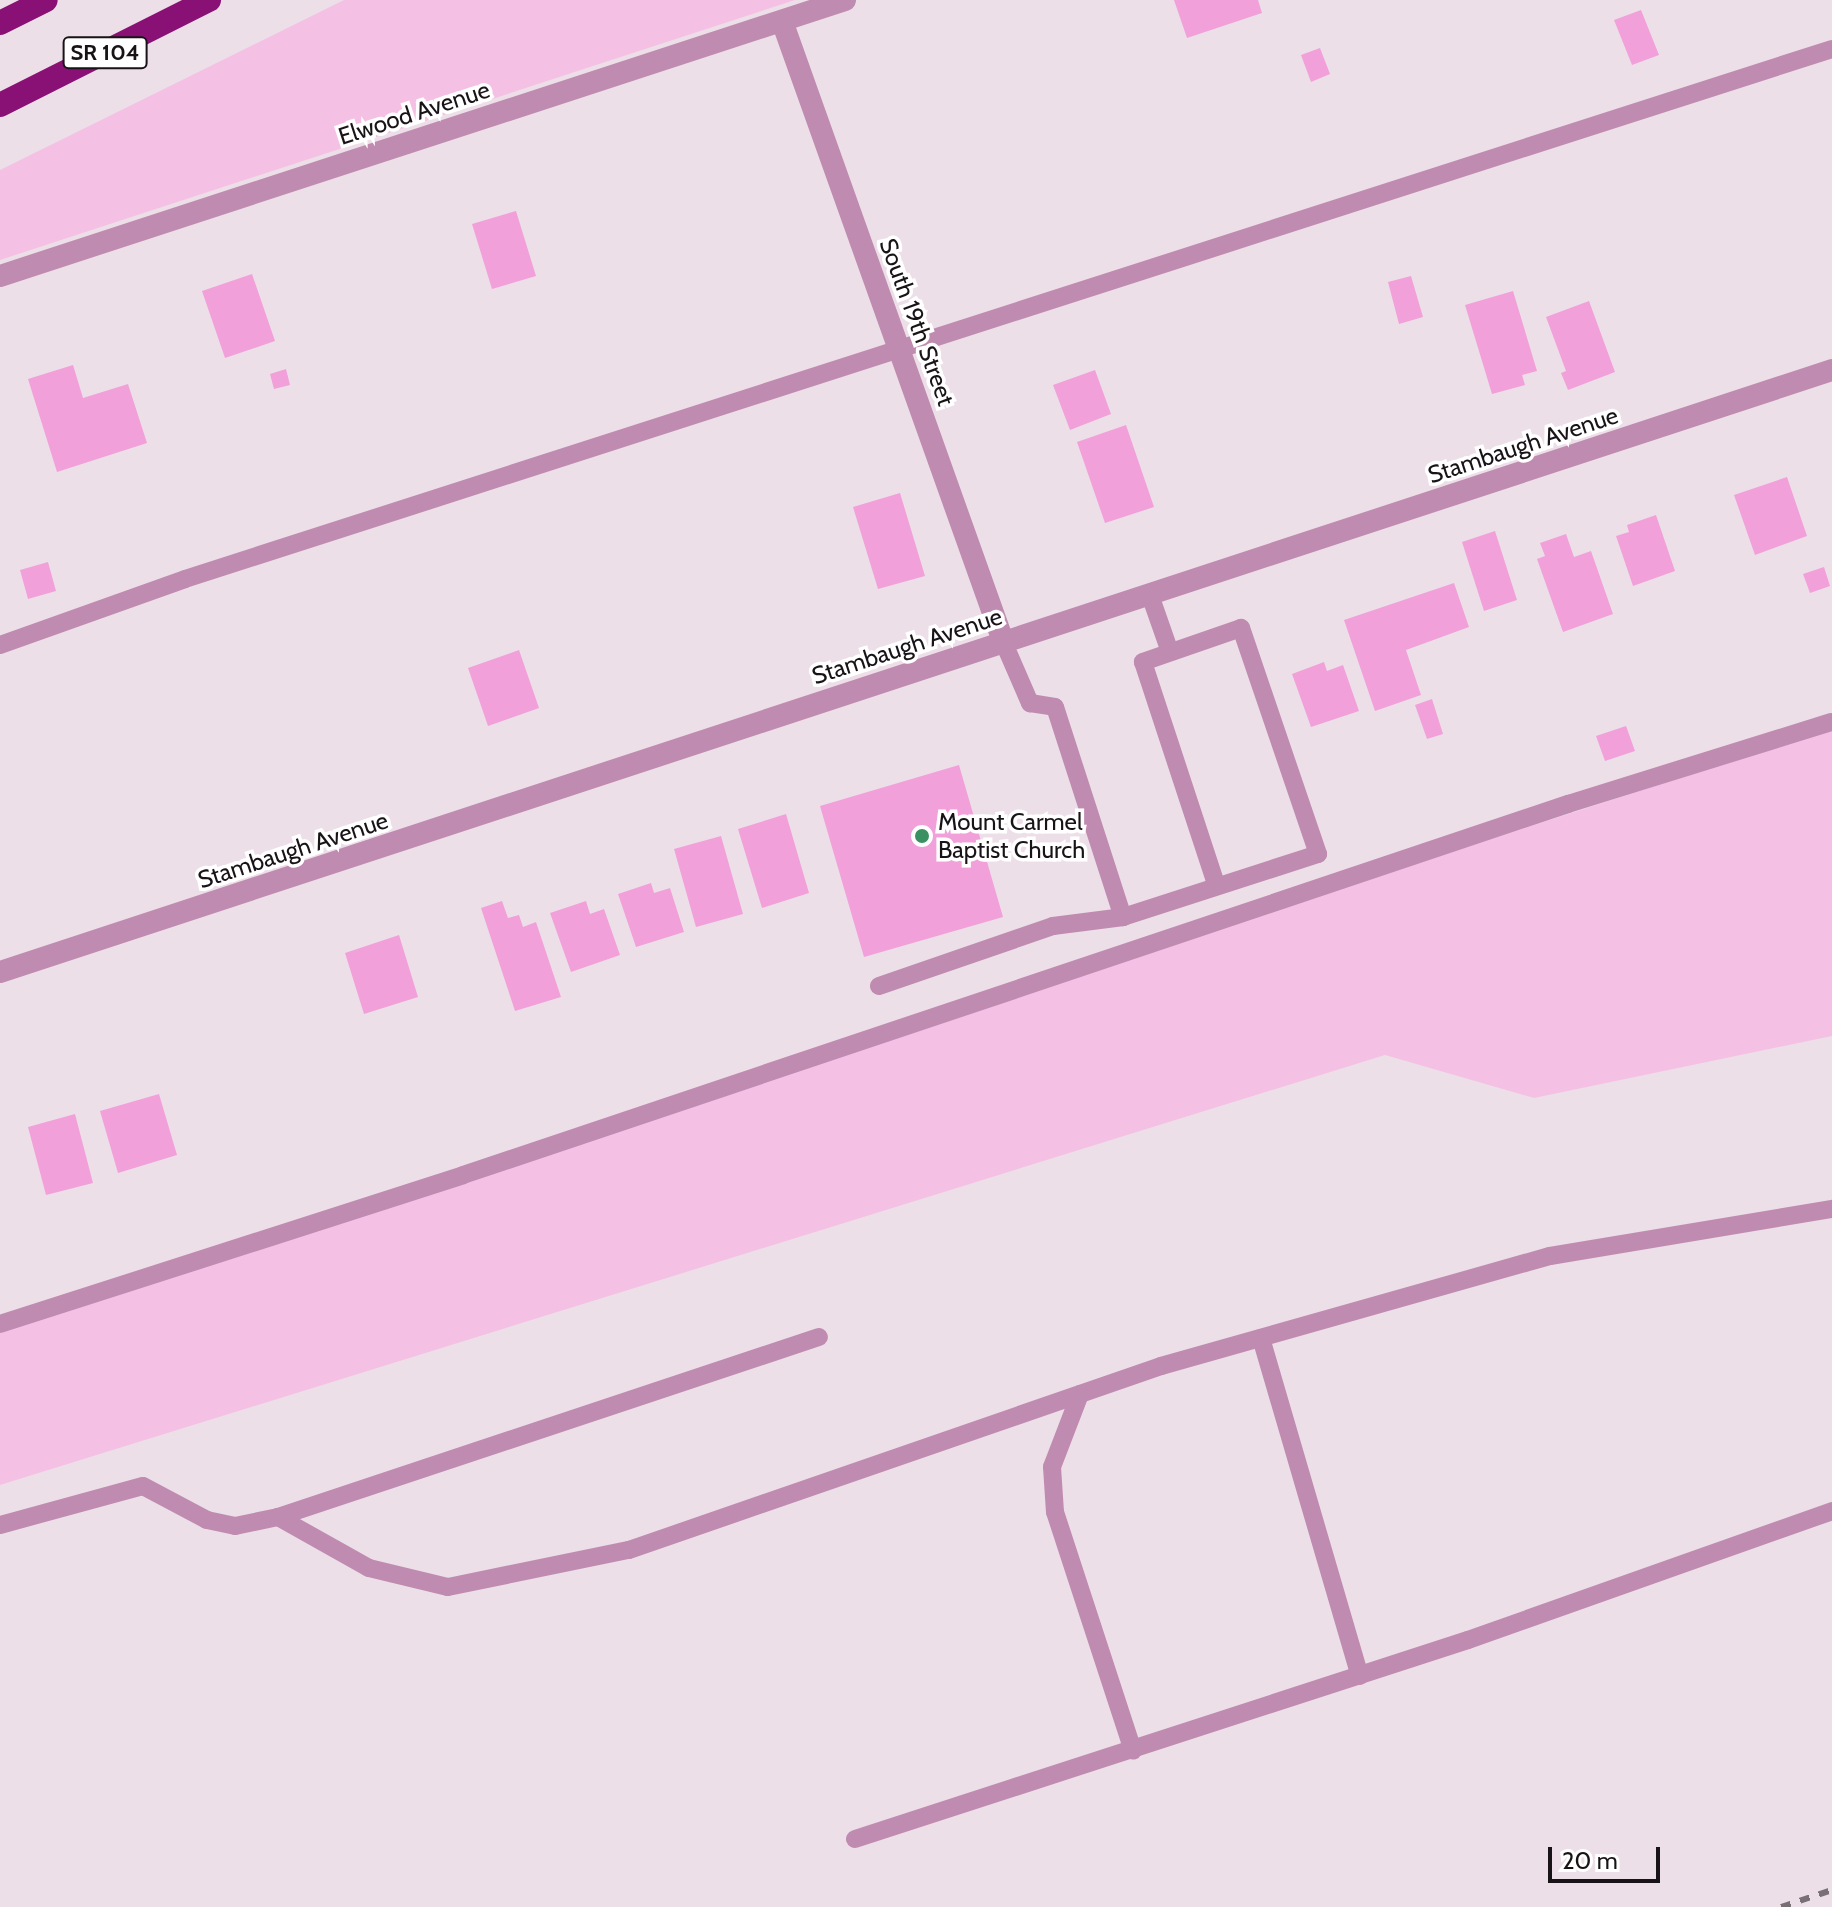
<!DOCTYPE html>
<html>
<head>
<meta charset="utf-8">
<style>
	body { margin:0 }
	#map { position:relative; width:1832px; height:1907px; overflow:hidden; background:#eddfe8; font-family:Cabin,sans-serif }
	div>[style] { position:absolute }
	[style*='--x'] { left:calc(var(--x)*1px); top:calc(var(--y)*1px); width:calc(var(--w)*1px); rotate:calc(var(--a)*1deg) }
	.green>* { inset:0; background:#f4c1e5 }
	.building>* { inset:0; background:#f1a0da }
	.service>* { height:18px; margin:-9px; padding:0 9px; transform-origin:9px; border-radius:9px; background:#c08bb1 }
	.minor>* { height:22px; margin:-11px; padding:0 11px; transform-origin:11px; border-radius:11px; background:#c08bb1 }
	.motorway>* { height:24px; margin:-12px; padding:0 12px; transform-origin:12px; border-radius:12px; background:#891074 }
	.rail>* { height:6px; margin-top:-3px; transform-origin:0; background:repeating-linear-gradient(90deg,#797076 0 10px,transparent 0 20px) }
	.dots>* { width:22px; height:22px; translate:-50% -50%; box-sizing:border-box; border:4px solid #fff; border-radius:50% }
	span { translate:-50% -50%; white-space:nowrap; text-align:center; line-height:1.15; -webkit-text-stroke:7px #fff; paint-order:stroke }
	.shield-label span { padding:2px 6px; background:#fff; border:2px solid; border-radius:6px; -webkit-text-stroke-width:0 }
	.shield-label { font-size:22px; color:#171316; font-weight:700 }
	.street-label { font-size:24px; color:#171316 }
	.poi-label { font-size:24px; color:#171316 }
	.left { translate:0 -50%; text-align:left }
	.scale { position:absolute; left:1548px; top:1847px; width:112px; height:36px; box-sizing:border-box; border:4px solid #171316; border-top:0; padding-left:10px; font-size:24px; line-height:28px; white-space:nowrap; color:#171316; -webkit-text-stroke:6px #fff; paint-order:stroke }
</style>
</head>
<body>
<div id="map">
	<div class="green">
		<div style="clip-path:polygon(344px 0,795px 0,0 260px,0 170px)"></div>
		<div style="clip-path:polygon(1832px 729px,1832px 1036px,1534px 1098px,1385px 1055px,0 1485px,0 1319px)"></div>
	</div>
	<div class="building">
		<div style="clip-path:polygon(1174px 0,1258px 0,1262px 13px,1187px 38px)"></div>
		<div style="clip-path:polygon(1641px 10px,1659px 55px,1632px 65px,1614px 20px)"></div>
		<div style="clip-path:polygon(1320px 48px,1330px 74px,1311px 82px,1301px 55px)"></div>
		<div style="clip-path:polygon(516px 211px,536px 276px,492px 289px,472px 224px)"></div>
		<div style="clip-path:polygon(252px 274px,275px 341px,225px 358px,202px 291px)"></div>
		<div style="clip-path:polygon(1411px 276px,1423px 317px,1399px 324px,1388px 282px)"></div>
		<div style="clip-path:polygon(1513px 291px,1537px 371px,1522px 375px,1525px 385px,1492px 394px,1465px 305px)"></div>
		<div style="clip-path:polygon(1589px 301px,1615px 372px,1568px 390px,1561px 373px,1566px 371px,1546px 317px)"></div>
		<div style="clip-path:polygon(73px 365px,83px 398px,128px 384px,147px 443px,57px 472px,28px 379px)"></div>
		<div style="clip-path:polygon(286px 369px,290px 385px,274px 389px,270px 374px)"></div>
		<div style="clip-path:polygon(1095px 370px,1111px 414px,1070px 430px,1053px 385px)"></div>
		<div style="clip-path:polygon(1126px 425px,1154px 507px,1105px 523px,1077px 442px)"></div>
		<div style="clip-path:polygon(1787px 477px,1807px 536px,1755px 555px,1734px 495px)"></div>
		<div style="clip-path:polygon(900px 493px,925px 576px,878px 589px,853px 507px)"></div>
		<div style="clip-path:polygon(1656px 515px,1675px 571px,1633px 586px,1616px 536px,1629px 532px,1627px 525px)"></div>
		<div style="clip-path:polygon(1495px 531px,1517px 600px,1484px 611px,1462px 542px)"></div>
		<div style="clip-path:polygon(1566px 534px,1574px 557px,1591px 551px,1613px 614px,1563px 632px,1537px 559px,1545px 556px,1540px 543px)"></div>
		<div style="clip-path:polygon(48px 562px,56px 591px,28px 599px,20px 570px)"></div>
		<div style="clip-path:polygon(1824px 567px,1830px 586px,1810px 593px,1803px 574px)"></div>
		<div style="clip-path:polygon(1454px 583px,1469px 627px,1406px 650px,1421px 695px,1375px 711px,1344px 620px)"></div>
		<div style="clip-path:polygon(519px 650px,539px 708px,488px 726px,468px 668px)"></div>
		<div style="clip-path:polygon(1324px 662px,1327px 671px,1343px 665px,1359px 711px,1311px 727px,1292px 674px)"></div>
		<div style="clip-path:polygon(1432px 699px,1443px 734px,1427px 739px,1415px 705px)"></div>
		<div style="clip-path:polygon(1626px 726px,1635px 751px,1605px 761px,1596px 736px)"></div>
		<div style="clip-path:polygon(959px 765px,1003px 917px,864px 957px,820px 806px)"></div>
		<div style="clip-path:polygon(786px 814px,809px 893px,762px 908px,738px 829px)"></div>
		<div style="clip-path:polygon(721px 836px,743px 914px,696px 927px,674px 849px)"></div>
		<div style="clip-path:polygon(651px 883px,654px 893px,670px 888px,684px 932px,636px 947px,618px 894px)"></div>
		<div style="clip-path:polygon(502px 901px,508px 918px,519px 915px,523px 927px,536px 922px,561px 997px,515px 1011px,481px 908px)"></div>
		<div style="clip-path:polygon(586px 901px,590px 914px,604px 909px,620px 955px,571px 972px,550px 913px)"></div>
		<div style="clip-path:polygon(399px 935px,418px 997px,364px 1014px,345px 953px)"></div>
		<div style="clip-path:polygon(159px 1094px,177px 1155px,118px 1173px,100px 1111px)"></div>
		<div style="clip-path:polygon(75px 1114px,93px 1183px,46px 1195px,28px 1127px)"></div>
	</div>
	<div class="service">
		<div style="--x:1150;--y:595;--w:60;--a:70.7"></div>
		<div style="--x:1003;--y:641;--w:68;--a:66.5"></div>
		<div style="--x:1030;--y:703;--w:25;--a:9"></div>
		<div style="--x:1055;--y:707;--w:221;--a:72.1"></div>
		<div style="--x:0;--y:645;--w:196;--a:-19.6"></div>
		<div style="--x:185;--y:579;--w:1730;--a:-17.84"></div>
		<div style="--x:879;--y:986;--w:184;--a:-19"></div>
		<div style="--x:1053;--y:926;--w:71;--a:-7.3"></div>
		<div style="--x:1123;--y:917;--w:205;--a:-17.9"></div>
		<div style="--x:1318;--y:854;--w:239;--a:-108.8"></div>
		<div style="--x:1241;--y:628;--w:104;--a:160.9"></div>
		<div style="--x:1143;--y:662;--w:234;--a:71.8"></div>
		<div style="--x:0;--y:1324;--w:486;--a:-17.8"></div>
		<div style="--x:463;--y:1175;--w:1166;--a:-18.56"></div>
		<div style="--x:1568;--y:804;--w:276;--a:-17.3"></div>
		<div style="--x:1261;--y:1338;--w:352;--a:73.7"></div>
		<div style="--x:1080;--y:1394;--w:78;--a:111"></div>
		<div style="--x:1052;--y:1467;--w:45;--a:86.2"></div>
		<div style="--x:1055;--y:1512;--w:251;--a:71.9"></div>
		<div style="--x:278;--y:1517;--w:104;--a:29.3"></div>
		<div style="--x:369;--y:1568;--w:81;--a:13.5"></div>
		<div style="--x:448;--y:1587;--w:185;--a:-11.6"></div>
		<div style="--x:629;--y:1550;--w:563;--a:-19.08"></div>
		<div style="--x:1161;--y:1366;--w:404;--a:-15.8"></div>
		<div style="--x:1550;--y:1256;--w:286;--a:-9.5"></div>
		<div style="--x:0;--y:1525;--w:148;--a:-15.3"></div>
		<div style="--x:143;--y:1486;--w:72;--a:28"></div>
		<div style="--x:207;--y:1520;--w:29;--a:12"></div>
		<div style="--x:235;--y:1526;--w:44;--a:-11.8"></div>
		<div style="--x:278;--y:1517;--w:570;--a:-18.4"></div>
		<div style="--x:855;--y:1839;--w:644;--a:-17.99"></div>
		<div style="--x:1468;--y:1640;--w:386;--a:-19.5"></div>
	</div>
	<div class="minor">
		<div style="--x:782;--y:21;--w:658;--a:70.38"></div>
		<div style="--x:0;--y:276;--w:889;--a:-18.09"></div>
		<div style="--x:0;--y:972;--w:1928;--a:-18.19"></div>
	</div>
	<div class="motorway">
		<div style="--x:0;--y:23;--w:51;--a:-26.6"></div>
		<div style="--x:0;--y:105;--w:234;--a:-26.7"></div>
	</div>
	<div class="rail">
		<div style="--x:1781;--y:1907;--w:54;--a:-18.4"></div>
	</div>
	<div class="dots">
		<div style="left:922px;top:836px;background:#3b9063"></div>
	</div>
	<div class="shield-label">
		<span style="left:105px;top:53px">SR 104</span>
	</div>
	<div class="street-label">
		<span style="left:414px;top:113px;rotate:-18deg">Elwood Avenue</span>
		<span style="left:917px;top:322px;rotate:70deg">South 19th Street</span>
		<span style="left:1523px;top:445px;rotate:-18deg">Stambaugh Avenue</span>
		<span style="left:907px;top:646px;rotate:-18deg">Stambaugh Avenue</span>
		<span style="left:293px;top:850px;rotate:-18deg">Stambaugh Avenue</span>
	</div>
	<div class="poi-label">
		<span class="left" style="left:938px;top:836px">Mount Carmel<br>Baptist Church</span>
	</div>
	<div class="scale">20 m</div>
</div>
</body>
</html>
